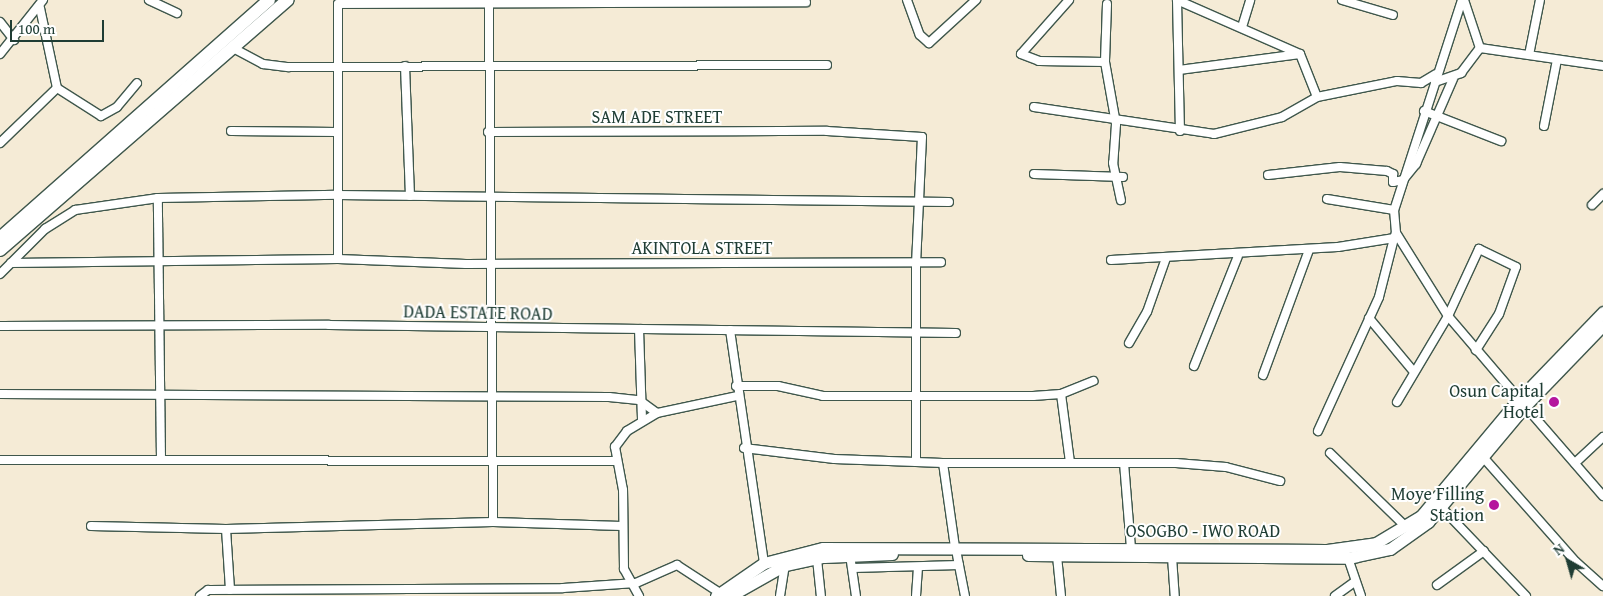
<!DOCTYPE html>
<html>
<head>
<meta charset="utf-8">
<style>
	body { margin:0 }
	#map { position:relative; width:1603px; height:596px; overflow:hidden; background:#f5ebd6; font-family:"Gentium Book Plus",serif }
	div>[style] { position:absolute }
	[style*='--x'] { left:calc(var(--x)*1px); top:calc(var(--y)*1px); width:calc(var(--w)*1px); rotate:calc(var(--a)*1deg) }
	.roads { filter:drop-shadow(1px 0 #3f574c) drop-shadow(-1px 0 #3f574c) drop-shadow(0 1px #3f574c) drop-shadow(0 -1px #3f574c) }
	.minor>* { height:8px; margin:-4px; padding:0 4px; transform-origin:4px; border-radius:4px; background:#fff }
	.primary>* { height:11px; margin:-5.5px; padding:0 5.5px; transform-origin:5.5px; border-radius:5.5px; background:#fff }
	.trunk>* { height:12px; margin:-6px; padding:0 6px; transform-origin:6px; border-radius:6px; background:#fff }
	.dots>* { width:14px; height:14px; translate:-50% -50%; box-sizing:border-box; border:2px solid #fff; border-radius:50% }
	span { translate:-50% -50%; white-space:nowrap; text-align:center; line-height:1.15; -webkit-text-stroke:4px #fff; paint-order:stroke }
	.street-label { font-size:18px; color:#1f3d34 }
	.poi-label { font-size:18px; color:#1f3d34 }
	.right { translate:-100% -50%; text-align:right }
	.north { position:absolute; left:1543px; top:536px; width:50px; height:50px; -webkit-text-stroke:4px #fff; paint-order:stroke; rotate:322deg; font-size:14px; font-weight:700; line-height:20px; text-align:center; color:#1f3d34 }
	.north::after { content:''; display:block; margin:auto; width:18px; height:22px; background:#1f3d34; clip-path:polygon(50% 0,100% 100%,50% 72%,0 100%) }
	.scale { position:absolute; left:10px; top:20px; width:94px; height:22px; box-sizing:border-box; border:2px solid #1f3d34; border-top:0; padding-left:6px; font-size:15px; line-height:18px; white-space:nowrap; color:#1f3d34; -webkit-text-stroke:4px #fff; paint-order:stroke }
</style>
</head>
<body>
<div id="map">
	<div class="roads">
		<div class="minor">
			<div style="--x:149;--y:0;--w:31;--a:25"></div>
			<div style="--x:489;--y:0;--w:522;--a:89.56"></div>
			<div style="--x:907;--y:0;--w:37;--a:70"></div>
			<div style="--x:920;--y:35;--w:12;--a:42"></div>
			<div style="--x:929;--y:43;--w:64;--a:-42.5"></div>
			<div style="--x:1069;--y:0;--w:72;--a:131.6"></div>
			<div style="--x:1021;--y:54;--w:19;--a:21"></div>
			<div style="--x:1039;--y:61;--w:66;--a:0.9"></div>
			<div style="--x:1177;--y:0;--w:134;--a:23.7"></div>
			<div style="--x:1300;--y:54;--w:46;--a:68.4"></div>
			<div style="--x:1177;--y:0;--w:131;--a:88.7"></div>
			<div style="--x:1342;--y:0;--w:53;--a:16.4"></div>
			<div style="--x:1462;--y:0;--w:221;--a:107.9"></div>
			<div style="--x:1394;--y:210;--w:23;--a:85"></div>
			<div style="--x:1396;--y:233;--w:98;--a:57.9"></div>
			<div style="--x:1448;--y:316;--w:109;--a:49.5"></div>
			<div style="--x:1464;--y:0;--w:51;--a:71.6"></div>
			<div style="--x:1107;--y:4;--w:58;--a:92"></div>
			<div style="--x:1105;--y:62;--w:63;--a:79.9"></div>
			<div style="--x:1116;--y:124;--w:39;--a:94"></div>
			<div style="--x:1113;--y:163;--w:38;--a:78"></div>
			<div style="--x:0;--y:22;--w:23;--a:52"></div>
			<div style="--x:1242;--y:27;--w:28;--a:-73"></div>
			<div style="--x:233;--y:48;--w:34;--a:28"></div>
			<div style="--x:263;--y:64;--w:26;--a:7"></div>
			<div style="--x:289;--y:67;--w:538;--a:-0.21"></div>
			<div style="--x:1480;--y:48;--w:124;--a:8.3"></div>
			<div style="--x:0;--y:54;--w:69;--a:-51.5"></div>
			<div style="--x:1529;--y:55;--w:56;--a:-78.7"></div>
			<div style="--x:405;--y:66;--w:130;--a:87.8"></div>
			<div style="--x:1179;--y:70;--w:122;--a:-7.5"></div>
			<div style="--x:1435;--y:82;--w:28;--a:-19"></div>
			<div style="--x:1461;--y:73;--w:31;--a:-53"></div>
			<div style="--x:57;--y:88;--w:52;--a:32.5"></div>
			<div style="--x:101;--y:116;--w:18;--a:-29"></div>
			<div style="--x:117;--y:107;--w:31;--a:-50"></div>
			<div style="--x:1034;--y:107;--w:182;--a:8.5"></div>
			<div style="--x:1214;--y:134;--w:70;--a:-14"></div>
			<div style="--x:1282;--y:117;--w:40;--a:-29.7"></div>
			<div style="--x:1317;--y:97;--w:82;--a:-11.3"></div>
			<div style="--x:1397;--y:81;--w:24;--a:5"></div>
			<div style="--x:1421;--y:83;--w:17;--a:-31"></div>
			<div style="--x:1424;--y:111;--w:83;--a:21.3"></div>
			<div style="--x:1544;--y:126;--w:67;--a:-78.9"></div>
			<div style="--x:231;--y:131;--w:106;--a:0.5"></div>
			<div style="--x:488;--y:132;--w:339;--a:-0.2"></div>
			<div style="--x:827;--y:131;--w:95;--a:3.6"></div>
			<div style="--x:922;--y:137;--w:127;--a:92.7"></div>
			<div style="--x:916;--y:264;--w:198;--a:90"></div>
			<div style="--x:0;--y:143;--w:79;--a:-44"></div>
			<div style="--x:57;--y:88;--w:82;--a:-102"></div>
			<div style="--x:1034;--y:174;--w:89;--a:1.9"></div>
			<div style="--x:1268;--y:175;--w:72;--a:-6.3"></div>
			<div style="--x:1340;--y:167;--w:47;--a:4.9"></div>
			<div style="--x:1387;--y:171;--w:7;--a:27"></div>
			<div style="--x:1393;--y:174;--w:8;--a:90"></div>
			<div style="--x:1393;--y:182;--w:10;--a:-11"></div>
			<div style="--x:1403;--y:180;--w:21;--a:-51"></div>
			<div style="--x:1416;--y:164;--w:93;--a:-66.5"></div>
			<div style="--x:1327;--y:199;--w:68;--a:9.3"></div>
			<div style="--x:1592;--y:205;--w:16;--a:-45"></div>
			<div style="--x:338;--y:259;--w:255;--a:-90"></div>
			<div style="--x:338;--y:4;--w:468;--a:-0.2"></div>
			<div style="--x:1111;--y:260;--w:227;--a:-3.3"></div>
			<div style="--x:1338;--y:247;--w:57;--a:-9.1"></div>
			<div style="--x:1394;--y:238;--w:5;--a:-68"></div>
			<div style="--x:11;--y:263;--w:327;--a:-0.7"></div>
			<div style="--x:338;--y:259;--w:128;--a:2.2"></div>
			<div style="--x:466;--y:264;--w:475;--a:-0.2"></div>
			<div style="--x:0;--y:274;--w:64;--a:-45"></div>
			<div style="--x:45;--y:229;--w:36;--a:-32"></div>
			<div style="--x:75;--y:210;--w:84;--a:-8.2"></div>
			<div style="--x:1369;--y:318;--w:70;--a:50.2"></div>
			<div style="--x:0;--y:326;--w:329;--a:-0.2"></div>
			<div style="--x:329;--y:325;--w:627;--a:0.73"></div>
			<div style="--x:639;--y:329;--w:91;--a:88.1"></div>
			<div style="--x:730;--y:330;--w:235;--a:81.7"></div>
			<div style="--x:1129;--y:343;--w:36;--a:-60"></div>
			<div style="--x:1147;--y:312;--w:57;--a:-70.6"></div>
			<div style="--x:1194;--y:366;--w:118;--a:-68.2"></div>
			<div style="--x:1263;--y:375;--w:133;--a:-69.8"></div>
			<div style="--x:736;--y:386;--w:42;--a:0"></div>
			<div style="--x:778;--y:386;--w:46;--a:12.5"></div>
			<div style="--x:823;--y:396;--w:210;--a:0"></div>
			<div style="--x:1033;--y:396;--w:28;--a:-4"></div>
			<div style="--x:1061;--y:394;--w:35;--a:-22"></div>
			<div style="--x:0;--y:394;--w:609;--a:0.28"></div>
			<div style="--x:609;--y:397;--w:30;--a:6"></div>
			<div style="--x:639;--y:400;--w:22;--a:36"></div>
			<div style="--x:1061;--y:394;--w:69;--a:82.5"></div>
			<div style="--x:1397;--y:402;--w:100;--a:-59.3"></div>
			<div style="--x:1448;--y:316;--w:74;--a:-65.2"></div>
			<div style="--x:1479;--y:249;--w:41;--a:25.9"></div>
			<div style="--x:1516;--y:267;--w:50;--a:109.9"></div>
			<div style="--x:1499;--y:314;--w:43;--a:122.6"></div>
			<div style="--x:1525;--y:406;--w:119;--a:49.1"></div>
			<div style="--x:1318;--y:431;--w:147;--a:-65.5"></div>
			<div style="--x:1379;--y:297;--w:61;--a:-75.7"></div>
			<div style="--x:744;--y:448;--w:91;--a:7"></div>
			<div style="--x:834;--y:459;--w:109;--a:2.1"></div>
			<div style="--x:943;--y:463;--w:233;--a:0"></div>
			<div style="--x:1176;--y:463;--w:50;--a:4.6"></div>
			<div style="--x:1226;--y:467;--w:56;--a:14.5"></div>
			<div style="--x:1330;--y:453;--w:107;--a:44.2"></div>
			<div style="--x:1483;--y:457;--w:140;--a:48.5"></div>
			<div style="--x:1576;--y:562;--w:36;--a:42"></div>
			<div style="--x:0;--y:460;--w:616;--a:0.09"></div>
			<div style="--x:161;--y:460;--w:262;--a:-90.7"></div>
			<div style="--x:158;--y:198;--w:180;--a:-1"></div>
			<div style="--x:338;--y:195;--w:611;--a:0.66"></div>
			<div style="--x:943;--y:463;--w:85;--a:81.9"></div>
			<div style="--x:1124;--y:463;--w:85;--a:85.3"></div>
			<div style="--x:1575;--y:463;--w:38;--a:-43"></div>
			<div style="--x:1441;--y:507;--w:123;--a:46.3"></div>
			<div style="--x:91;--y:526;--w:135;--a:1.3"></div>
			<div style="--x:226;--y:529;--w:267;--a:-1.5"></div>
			<div style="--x:493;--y:522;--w:129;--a:1.8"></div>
			<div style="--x:226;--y:529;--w:61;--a:86.2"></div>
			<div style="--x:850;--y:555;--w:41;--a:81.7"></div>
			<div style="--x:957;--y:555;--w:42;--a:79"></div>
			<div style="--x:1057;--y:556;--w:40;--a:84.3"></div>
			<div style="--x:1172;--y:557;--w:39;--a:86"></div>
			<div style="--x:1348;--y:558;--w:40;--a:71.1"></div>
			<div style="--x:817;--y:559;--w:37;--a:84"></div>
			<div style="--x:853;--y:568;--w:106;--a:-1.6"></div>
			<div style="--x:1437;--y:585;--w:58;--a:-35.9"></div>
			<div style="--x:200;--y:596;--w:10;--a:-37"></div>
			<div style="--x:208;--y:590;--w:355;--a:-0.3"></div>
			<div style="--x:563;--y:588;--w:73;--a:-3.9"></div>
			<div style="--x:636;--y:583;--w:45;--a:-23.7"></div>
			<div style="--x:677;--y:565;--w:51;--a:33.1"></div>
			<div style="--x:639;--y:596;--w:31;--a:-119"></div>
			<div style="--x:624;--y:569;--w:79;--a:-90.7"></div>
			<div style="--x:623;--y:490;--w:44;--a:-100.5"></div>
			<div style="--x:615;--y:447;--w:20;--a:-53"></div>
			<div style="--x:627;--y:431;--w:35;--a:-31"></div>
			<div style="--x:657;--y:413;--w:82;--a:-12"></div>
			<div style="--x:780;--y:596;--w:31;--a:-81"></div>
			<div style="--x:916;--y:596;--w:28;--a:-86"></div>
			<div style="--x:1335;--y:596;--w:24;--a:-36"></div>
		</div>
		<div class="primary">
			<div style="--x:1028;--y:555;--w:320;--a:0.5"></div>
			<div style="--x:1348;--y:558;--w:43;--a:-12.1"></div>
			<div style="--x:1390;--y:549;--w:47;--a:-35.4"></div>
			<div style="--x:1428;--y:522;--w:151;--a:-50.1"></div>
			<div style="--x:1525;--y:406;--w:112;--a:-46.1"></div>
			<div style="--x:716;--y:596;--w:58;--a:-34.5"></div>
			<div style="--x:764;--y:563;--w:61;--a:-14.3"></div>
			<div style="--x:823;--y:548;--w:504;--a:0.23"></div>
			<div style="--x:1327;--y:550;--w:49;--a:-8.1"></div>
			<div style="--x:1376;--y:543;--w:52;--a:-31"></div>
			<div style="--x:1421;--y:516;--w:153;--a:-50.1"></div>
			<div style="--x:1519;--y:399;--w:121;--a:-46"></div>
			<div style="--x:730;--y:596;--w:63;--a:-29.4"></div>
			<div style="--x:785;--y:565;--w:40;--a:-12"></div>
			<div style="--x:824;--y:557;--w:68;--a:-2.5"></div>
		</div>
		<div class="trunk">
			<div style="--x:0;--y:238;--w:359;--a:-41.5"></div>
			<div style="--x:0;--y:250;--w:381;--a:-41"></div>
		</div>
	</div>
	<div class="dots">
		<div style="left:1554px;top:402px;background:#b5179e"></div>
		<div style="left:1494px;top:505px;background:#b5179e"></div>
	</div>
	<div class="street-label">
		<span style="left:657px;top:117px">SAM ADE STREET</span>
		<span style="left:702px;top:248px">AKINTOLA STREET</span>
		<span style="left:478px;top:313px;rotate:1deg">DADA ESTATE ROAD</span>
		<span style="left:1203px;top:531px">OSOGBO - IWO ROAD</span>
	</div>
	<div class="poi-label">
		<span class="right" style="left:1544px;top:402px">Osun Capital<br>Hotel</span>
		<span class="right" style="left:1484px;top:505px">Moye Filling<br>Station</span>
	</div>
	<div class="north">N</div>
	<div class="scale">100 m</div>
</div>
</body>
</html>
